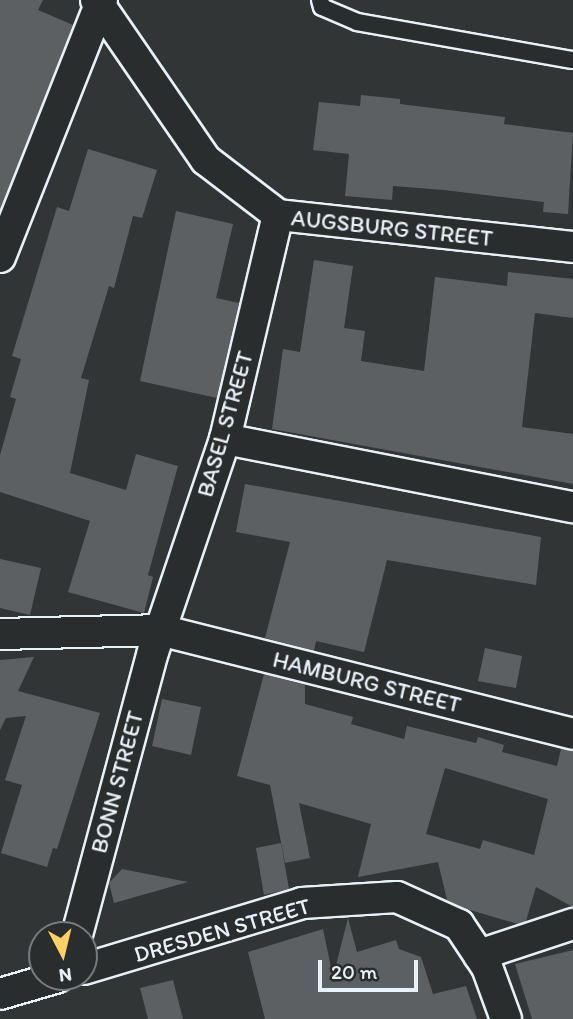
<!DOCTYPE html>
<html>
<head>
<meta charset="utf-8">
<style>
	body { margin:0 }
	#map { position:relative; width:573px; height:1019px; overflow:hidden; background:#323536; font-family:Itim,sans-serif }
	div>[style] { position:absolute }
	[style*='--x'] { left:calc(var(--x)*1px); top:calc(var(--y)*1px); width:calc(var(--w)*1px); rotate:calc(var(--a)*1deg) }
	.building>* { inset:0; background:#5c6063 }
	.roads { filter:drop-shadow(2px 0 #e8f1f8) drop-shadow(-2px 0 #e8f1f8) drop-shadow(0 2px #e8f1f8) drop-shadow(0 -2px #e8f1f8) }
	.service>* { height:16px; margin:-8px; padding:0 8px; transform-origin:8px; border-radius:8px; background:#2a2d2e }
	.minor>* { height:30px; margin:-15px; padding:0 15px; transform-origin:15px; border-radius:15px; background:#2a2d2e }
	span { translate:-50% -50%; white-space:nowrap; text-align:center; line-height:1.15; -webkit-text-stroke:6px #2a2d2e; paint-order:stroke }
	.street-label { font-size:23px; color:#e8f1f8 }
	.north { position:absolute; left:28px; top:921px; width:70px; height:70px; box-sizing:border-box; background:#2a2d2e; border:2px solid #767b7f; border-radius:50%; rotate:173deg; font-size:19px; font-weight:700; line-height:28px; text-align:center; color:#e8f1f8 }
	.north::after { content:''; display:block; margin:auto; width:24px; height:32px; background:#ffd166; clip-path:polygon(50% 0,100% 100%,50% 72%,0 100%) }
	.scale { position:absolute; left:318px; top:960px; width:100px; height:32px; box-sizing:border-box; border:4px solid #e8f1f8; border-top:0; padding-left:9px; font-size:21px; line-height:24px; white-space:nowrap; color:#e8f1f8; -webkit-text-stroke:5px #2a2d2e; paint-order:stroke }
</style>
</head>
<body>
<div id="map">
	<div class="building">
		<div style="clip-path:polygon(0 0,43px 0,38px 10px,73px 25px,0 210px)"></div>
		<div style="clip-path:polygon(361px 95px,400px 99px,400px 104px,505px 117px,504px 124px,573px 133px,568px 214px,543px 212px,544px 202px,444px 190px,393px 186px,392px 200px,345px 196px,349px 154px,313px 150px,319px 102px,360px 106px)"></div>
		<div style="clip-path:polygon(88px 149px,157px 170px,142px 218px,133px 216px,114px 288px,109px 286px,81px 378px,89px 380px,70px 473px,126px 490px,136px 454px,178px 466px,148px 575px,153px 577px,144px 613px,68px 592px,90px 521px,0 492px,0 455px,16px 399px,10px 397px,21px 359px,12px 356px,57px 207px,69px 211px)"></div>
		<div style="clip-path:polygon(176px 211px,233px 224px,216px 298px,239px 303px,217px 398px,140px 381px)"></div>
		<div style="clip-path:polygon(314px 260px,353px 266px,344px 328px,365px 331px,361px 361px,424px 371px,435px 277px,507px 286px,508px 272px,573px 279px,573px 318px,535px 313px,522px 427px,573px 434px,573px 484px,272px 429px,283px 349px,300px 352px)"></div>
		<div style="clip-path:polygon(245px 484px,541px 537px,536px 585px,387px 560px,364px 652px,316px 641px,314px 651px,265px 638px,290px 542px,236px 532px)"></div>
		<div style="clip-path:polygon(0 559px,41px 568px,30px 615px,0 608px)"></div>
		<div style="clip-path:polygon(485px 648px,522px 656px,516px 688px,478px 681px)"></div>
		<div style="clip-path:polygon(34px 657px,18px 691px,100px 713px,57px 849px,53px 848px,47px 867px,1px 853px,22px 785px,5px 780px,26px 716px,6px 718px,0 730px,0 660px)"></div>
		<div style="clip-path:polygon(evenodd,264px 674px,305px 685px,305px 704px,353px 717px,351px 724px,404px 739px,407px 726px,476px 743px,478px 737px,504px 745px,502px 752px,557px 766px,561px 749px,573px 751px,573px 907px,536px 887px,526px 921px,518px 924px,463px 908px,447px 900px,438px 862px,358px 877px,371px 824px,299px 803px,310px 858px,285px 863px,270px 785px,237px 776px,264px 674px,445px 768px,548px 799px,534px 855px,483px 840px,480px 849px,426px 834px,445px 768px)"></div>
		<div style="clip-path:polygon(162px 699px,201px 707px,191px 755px,152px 746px)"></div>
		<div style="clip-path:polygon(281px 843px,289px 889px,264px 895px,256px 848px)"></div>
		<div style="clip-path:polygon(122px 869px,188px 882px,114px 903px,109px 883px)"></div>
		<div style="clip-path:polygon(348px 918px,357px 952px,396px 940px,399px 949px,421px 957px,433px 994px,466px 986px,477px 1019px,265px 1019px,248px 952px,323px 929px,333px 977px)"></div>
		<div style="clip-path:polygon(573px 950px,573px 1019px,532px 1019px,515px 964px)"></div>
		<div style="clip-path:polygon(173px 980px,183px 1019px,148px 1019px,140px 988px)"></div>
	</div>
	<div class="roads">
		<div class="service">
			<div style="--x:320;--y:0;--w:7;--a:74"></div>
			<div style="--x:322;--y:7;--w:38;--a:23"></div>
			<div style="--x:357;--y:22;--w:219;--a:10"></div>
		</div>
		<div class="minor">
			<div style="--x:96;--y:0;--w:194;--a:55.5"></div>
			<div style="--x:206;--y:160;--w:91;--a:37.4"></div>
			<div style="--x:278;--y:215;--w:297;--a:6.2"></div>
			<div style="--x:0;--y:257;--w:277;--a:-68.4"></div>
			<div style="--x:225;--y:439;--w:355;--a:11.1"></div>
			<div style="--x:0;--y:634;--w:160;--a:-1.4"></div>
			<div style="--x:160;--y:630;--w:426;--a:14.1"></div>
			<div style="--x:77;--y:935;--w:293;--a:-75"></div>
			<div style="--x:153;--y:652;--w:225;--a:-71.3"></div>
			<div style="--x:225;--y:439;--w:230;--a:-76.7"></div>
			<div style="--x:479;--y:955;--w:99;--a:-18.3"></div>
			<div style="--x:84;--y:969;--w:228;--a:-16.8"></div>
			<div style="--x:302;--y:903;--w:95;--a:-3.6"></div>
			<div style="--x:397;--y:897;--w:68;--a:24.3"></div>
			<div style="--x:459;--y:925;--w:50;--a:56.3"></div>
			<div style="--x:487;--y:967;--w:55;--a:69.9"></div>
			<div style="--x:0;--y:994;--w:60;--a:-16.3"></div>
		</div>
	</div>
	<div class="street-label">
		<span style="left:392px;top:228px;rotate:6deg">AUGSBURG STREET</span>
		<span style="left:225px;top:424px;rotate:-74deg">BASEL STREET</span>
		<span style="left:367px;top:682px;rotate:14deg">HAMBURG STREET</span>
		<span style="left:117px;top:782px;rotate:-75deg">BONN STREET</span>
		<span style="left:222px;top:930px;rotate:-16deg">DRESDEN STREET</span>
	</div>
	<div class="north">N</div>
	<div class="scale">20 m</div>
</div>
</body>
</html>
